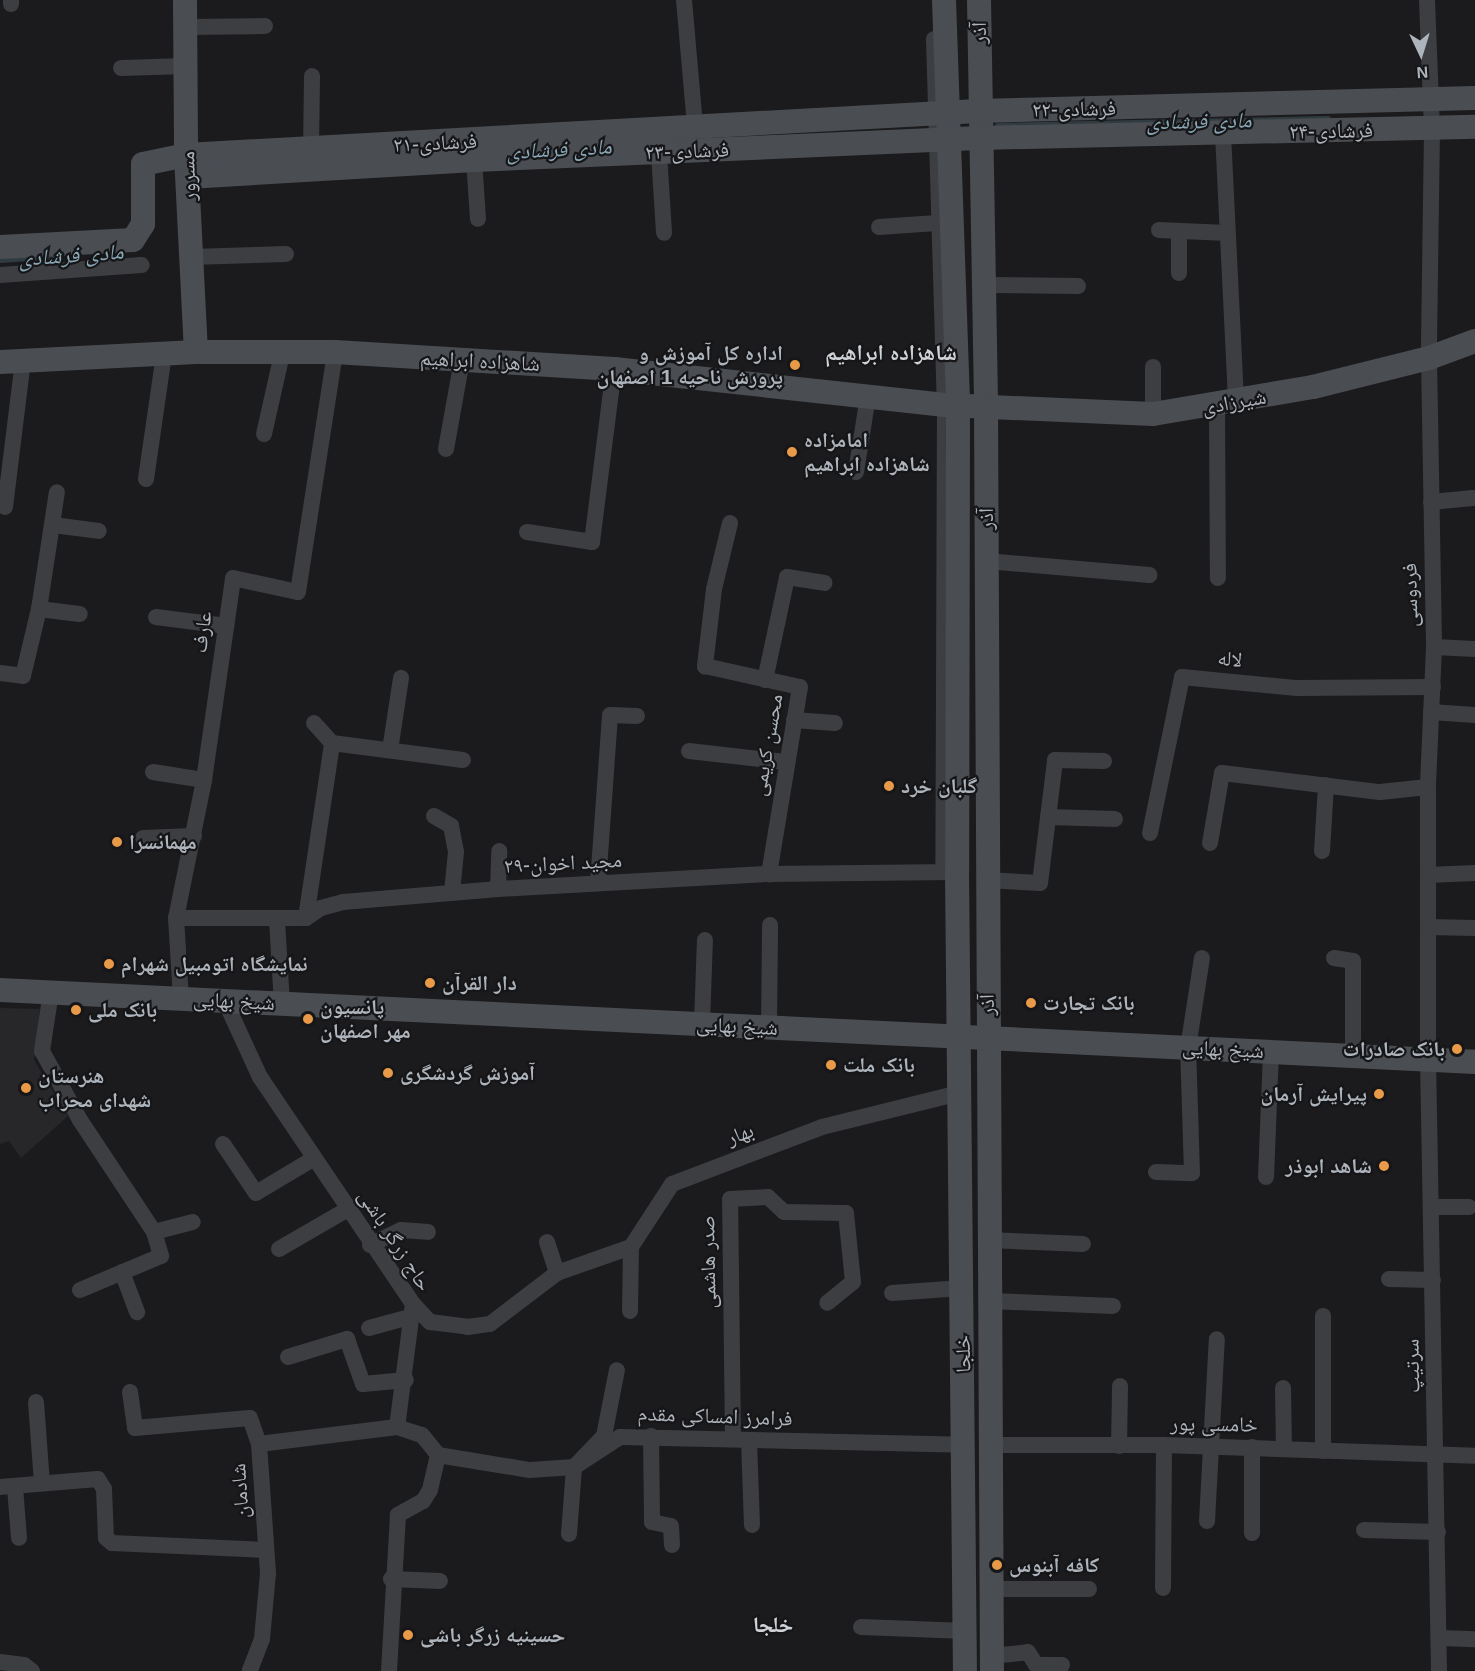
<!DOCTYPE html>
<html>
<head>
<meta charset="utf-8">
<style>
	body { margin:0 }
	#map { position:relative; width:1475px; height:1671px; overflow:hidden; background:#1b1b1d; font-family:Helvetica,"Noto Naskh Arabic",sans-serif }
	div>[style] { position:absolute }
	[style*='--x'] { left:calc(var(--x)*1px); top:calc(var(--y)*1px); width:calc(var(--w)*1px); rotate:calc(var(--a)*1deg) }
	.built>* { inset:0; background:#27272a }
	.stream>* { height:5px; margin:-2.5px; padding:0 2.5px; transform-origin:2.5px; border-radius:2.5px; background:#313c41 }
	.street>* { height:16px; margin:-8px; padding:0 8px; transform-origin:8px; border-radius:8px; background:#3c3e42 }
	.secondary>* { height:24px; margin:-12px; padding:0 12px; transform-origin:12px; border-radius:12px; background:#4a4d52 }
	.dots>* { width:16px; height:16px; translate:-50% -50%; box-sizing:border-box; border:3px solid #161618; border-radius:50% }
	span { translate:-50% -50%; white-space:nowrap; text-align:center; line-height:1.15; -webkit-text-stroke:4.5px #161618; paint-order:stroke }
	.street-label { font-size:21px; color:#aeb4bc }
	.poi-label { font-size:21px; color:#aeb4bc; font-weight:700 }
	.right { translate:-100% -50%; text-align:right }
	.left { translate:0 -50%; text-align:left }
	.water-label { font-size:22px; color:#88a6b4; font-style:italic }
	.neighbourhood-label { font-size:22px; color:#cfd3d8; font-weight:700 }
	.north { position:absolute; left:1391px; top:24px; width:60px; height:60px; -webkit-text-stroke:4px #161618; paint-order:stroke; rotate:176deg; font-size:16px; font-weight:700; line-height:24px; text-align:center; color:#aeb4bc }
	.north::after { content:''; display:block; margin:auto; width:21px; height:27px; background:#aeb4bc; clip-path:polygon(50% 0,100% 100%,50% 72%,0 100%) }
</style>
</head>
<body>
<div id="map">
	<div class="built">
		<div style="clip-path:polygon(0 1008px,40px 1009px,34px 1060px,68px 1116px,21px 1158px,9px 1141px,0 1144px)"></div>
	</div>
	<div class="stream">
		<div style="--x:997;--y:125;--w:331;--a:-1.2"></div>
		<div style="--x:0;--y:260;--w:57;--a:-4"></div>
	</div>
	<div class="street">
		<div style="--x:11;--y:0;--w:4;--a:90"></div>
		<div style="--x:684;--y:0;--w:127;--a:85"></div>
		<div style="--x:1427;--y:0;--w:129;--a:87.8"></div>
		<div style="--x:1432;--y:129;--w:229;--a:90.8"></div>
		<div style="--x:1429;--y:358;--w:289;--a:89"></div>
		<div style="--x:1434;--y:647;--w:140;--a:92.5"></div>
		<div style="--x:1428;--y:787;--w:272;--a:90"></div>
		<div style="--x:1428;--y:1059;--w:612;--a:88.97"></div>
		<div style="--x:186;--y:27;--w:79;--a:-0.7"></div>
		<div style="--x:934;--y:39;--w:366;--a:88.3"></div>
		<div style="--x:945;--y:405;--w:467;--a:90.2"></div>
		<div style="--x:121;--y:68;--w:65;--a:-1.8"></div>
		<div style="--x:1223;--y:134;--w:268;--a:87.2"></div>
		<div style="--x:311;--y:150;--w:74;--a:-89.2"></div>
		<div style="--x:659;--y:153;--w:80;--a:86.4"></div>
		<div style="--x:474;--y:160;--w:59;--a:86.1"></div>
		<div style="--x:879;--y:227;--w:58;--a:-3.9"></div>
		<div style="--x:1159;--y:230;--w:68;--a:2.5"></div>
		<div style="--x:1179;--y:231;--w:42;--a:90"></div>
		<div style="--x:191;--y:257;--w:95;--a:-1.8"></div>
		<div style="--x:0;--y:275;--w:142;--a:-4"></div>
		<div style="--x:983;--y:285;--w:95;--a:0.6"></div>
		<div style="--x:1217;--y:406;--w:172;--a:89.7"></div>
		<div style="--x:1153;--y:414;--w:47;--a:-90"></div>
		<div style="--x:264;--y:434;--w:86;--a:-77.3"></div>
		<div style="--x:446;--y:449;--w:90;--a:-79.8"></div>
		<div style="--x:856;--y:472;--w:77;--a:-81"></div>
		<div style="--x:146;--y:479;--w:126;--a:-81.8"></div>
		<div style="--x:1431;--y:502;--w:42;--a:-5.4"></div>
		<div style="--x:5;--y:507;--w:148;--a:-83"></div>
		<div style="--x:730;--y:523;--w:68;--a:103.6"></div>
		<div style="--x:714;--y:589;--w:78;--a:96.7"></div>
		<div style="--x:705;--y:666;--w:97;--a:12.5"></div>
		<div style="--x:800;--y:687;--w:190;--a:99.4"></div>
		<div style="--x:53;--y:525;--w:46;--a:7.4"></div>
		<div style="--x:527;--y:532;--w:66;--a:8.7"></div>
		<div style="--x:592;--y:542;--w:174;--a:-82.8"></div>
		<div style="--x:986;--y:561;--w:164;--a:4.9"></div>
		<div style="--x:39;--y:609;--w:41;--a:7"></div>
		<div style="--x:156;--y:617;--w:71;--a:7.3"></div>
		<div style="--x:1434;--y:647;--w:41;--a:2.8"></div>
		<div style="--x:0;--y:673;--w:23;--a:7"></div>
		<div style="--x:23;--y:676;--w:69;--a:-76.6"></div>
		<div style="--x:39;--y:609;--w:118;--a:-81.3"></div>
		<div style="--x:765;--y:680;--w:105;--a:-77.9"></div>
		<div style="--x:787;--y:577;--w:38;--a:9"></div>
		<div style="--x:1431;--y:712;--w:44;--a:3.9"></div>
		<div style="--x:794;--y:720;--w:41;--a:4.2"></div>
		<div style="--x:314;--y:723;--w:27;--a:48"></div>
		<div style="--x:332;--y:743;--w:132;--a:7.4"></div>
		<div style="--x:390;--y:750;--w:73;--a:-81.3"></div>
		<div style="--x:689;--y:751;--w:97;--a:6.5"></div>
		<div style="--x:153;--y:772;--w:52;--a:8.9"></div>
		<div style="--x:434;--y:816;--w:20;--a:30"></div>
		<div style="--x:451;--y:826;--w:26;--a:79"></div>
		<div style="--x:456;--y:852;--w:40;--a:95.7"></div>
		<div style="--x:1048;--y:817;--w:67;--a:1.7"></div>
		<div style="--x:1150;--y:833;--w:159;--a:-78.4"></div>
		<div style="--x:1182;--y:677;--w:116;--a:5.5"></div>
		<div style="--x:1297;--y:688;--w:136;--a:-0.4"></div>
		<div style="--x:143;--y:838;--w:51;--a:-2.2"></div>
		<div style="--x:1210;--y:843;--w:71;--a:-80.3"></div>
		<div style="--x:1222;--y:773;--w:159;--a:6.9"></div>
		<div style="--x:1380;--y:792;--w:48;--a:-5.9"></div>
		<div style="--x:1322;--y:851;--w:66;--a:-86.5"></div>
		<div style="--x:1428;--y:875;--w:47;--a:-2.4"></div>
		<div style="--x:986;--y:880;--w:54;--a:3.2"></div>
		<div style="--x:1040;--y:883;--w:124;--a:-83"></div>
		<div style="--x:1055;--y:760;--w:49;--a:1.2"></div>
		<div style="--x:598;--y:883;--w:168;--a:-85.9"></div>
		<div style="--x:610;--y:715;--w:27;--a:2"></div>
		<div style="--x:498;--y:889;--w:38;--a:-88"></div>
		<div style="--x:176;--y:918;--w:130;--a:0"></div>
		<div style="--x:306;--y:918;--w:18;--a:-34"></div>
		<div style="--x:321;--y:908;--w:23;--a:-15"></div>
		<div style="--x:343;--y:902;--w:156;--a:-4.8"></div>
		<div style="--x:498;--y:889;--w:271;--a:-3.2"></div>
		<div style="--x:769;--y:874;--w:184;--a:-0.6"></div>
		<div style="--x:306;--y:918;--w:177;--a:-81.5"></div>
		<div style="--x:277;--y:920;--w:84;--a:86.6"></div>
		<div style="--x:1428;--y:927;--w:47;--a:1.2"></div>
		<div style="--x:1334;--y:958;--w:19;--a:9"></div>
		<div style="--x:1353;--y:961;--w:95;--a:90"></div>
		<div style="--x:51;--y:992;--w:60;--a:98.7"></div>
		<div style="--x:42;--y:1051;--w:79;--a:61.2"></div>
		<div style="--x:80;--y:1120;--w:134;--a:56.5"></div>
		<div style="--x:181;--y:999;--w:81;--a:-93.5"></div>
		<div style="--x:176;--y:918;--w:141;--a:-78.5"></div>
		<div style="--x:204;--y:780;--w:204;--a:-81.8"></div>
		<div style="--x:233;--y:578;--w:66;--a:12.2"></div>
		<div style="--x:298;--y:592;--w:243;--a:-81.2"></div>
		<div style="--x:225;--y:1001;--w:84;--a:65.3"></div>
		<div style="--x:260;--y:1077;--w:274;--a:56"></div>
		<div style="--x:413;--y:1304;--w:124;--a:97.4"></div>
		<div style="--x:702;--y:1024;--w:84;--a:-88"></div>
		<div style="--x:769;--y:1027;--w:102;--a:-89.4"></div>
		<div style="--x:223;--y:1144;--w:59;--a:56"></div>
		<div style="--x:256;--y:1193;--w:66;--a:-30.8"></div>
		<div style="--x:1156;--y:1172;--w:36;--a:2"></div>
		<div style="--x:1192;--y:1173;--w:125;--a:-91.8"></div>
		<div style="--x:1188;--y:1048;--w:91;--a:-81.2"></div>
		<div style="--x:1266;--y:1177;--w:125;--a:-87.7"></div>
		<div style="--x:1431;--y:1207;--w:38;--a:0"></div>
		<div style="--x:988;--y:1240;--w:95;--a:2.4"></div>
		<div style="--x:547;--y:1242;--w:33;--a:72"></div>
		<div style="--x:370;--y:1245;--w:34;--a:-26"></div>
		<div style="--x:401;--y:1230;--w:27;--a:4"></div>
		<div style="--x:279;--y:1249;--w:80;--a:-30.1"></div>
		<div style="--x:122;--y:1272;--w:43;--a:69.4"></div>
		<div style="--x:1389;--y:1279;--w:44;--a:1.3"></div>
		<div style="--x:80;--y:1290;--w:88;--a:-22.8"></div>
		<div style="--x:161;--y:1256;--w:25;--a:-106"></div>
		<div style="--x:154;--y:1232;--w:40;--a:-14.4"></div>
		<div style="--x:892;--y:1293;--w:70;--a:-4.1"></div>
		<div style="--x:990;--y:1301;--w:123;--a:2.3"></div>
		<div style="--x:413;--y:1304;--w:25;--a:47"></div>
		<div style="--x:430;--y:1322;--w:38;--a:7"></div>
		<div style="--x:468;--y:1327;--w:22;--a:-8"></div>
		<div style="--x:490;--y:1324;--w:84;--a:-37.3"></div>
		<div style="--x:557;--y:1273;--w:78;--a:-19.4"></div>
		<div style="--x:630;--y:1311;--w:64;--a:-89.1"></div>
		<div style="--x:631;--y:1247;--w:75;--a:-56.9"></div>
		<div style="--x:672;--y:1184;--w:160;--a:-20.8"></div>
		<div style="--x:822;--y:1127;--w:141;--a:-13.9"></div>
		<div style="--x:369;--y:1328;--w:46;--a:-15.3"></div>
		<div style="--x:288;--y:1357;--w:62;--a:-17"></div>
		<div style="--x:347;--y:1339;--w:48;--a:70.4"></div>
		<div style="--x:363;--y:1384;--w:43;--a:-5.3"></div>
		<div style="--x:1283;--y:1388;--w:61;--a:89.1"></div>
		<div style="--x:130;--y:1392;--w:36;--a:82"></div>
		<div style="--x:135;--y:1428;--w:115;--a:-5"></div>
		<div style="--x:250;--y:1418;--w:28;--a:71"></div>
		<div style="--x:259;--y:1444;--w:129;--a:86"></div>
		<div style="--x:268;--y:1573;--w:66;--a:95.2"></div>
		<div style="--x:262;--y:1639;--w:34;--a:111"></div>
		<div style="--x:36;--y:1402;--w:81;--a:85.8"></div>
		<div style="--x:651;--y:1436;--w:86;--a:89.3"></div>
		<div style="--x:652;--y:1522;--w:19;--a:12"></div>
		<div style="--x:671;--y:1526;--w:19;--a:87"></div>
		<div style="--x:733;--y:1439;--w:240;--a:-90.7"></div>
		<div style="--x:730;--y:1199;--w:38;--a:-3"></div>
		<div style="--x:768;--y:1197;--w:22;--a:43"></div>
		<div style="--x:784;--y:1212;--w:62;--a:0.9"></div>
		<div style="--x:846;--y:1213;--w:69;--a:84.2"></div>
		<div style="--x:853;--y:1282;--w:33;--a:141"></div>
		<div style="--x:749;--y:1440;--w:85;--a:88"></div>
		<div style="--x:259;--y:1444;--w:139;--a:-7"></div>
		<div style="--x:397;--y:1427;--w:26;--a:18"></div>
		<div style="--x:422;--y:1435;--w:26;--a:51"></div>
		<div style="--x:438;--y:1455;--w:36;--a:103"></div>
		<div style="--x:430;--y:1490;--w:13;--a:122"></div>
		<div style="--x:423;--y:1501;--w:29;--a:151"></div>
		<div style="--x:398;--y:1515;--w:156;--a:93.3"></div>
		<div style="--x:991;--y:1445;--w:173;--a:0"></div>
		<div style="--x:1164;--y:1445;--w:311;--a:2"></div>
		<div style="--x:1119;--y:1446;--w:60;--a:-89"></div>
		<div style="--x:1323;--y:1451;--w:135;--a:-90"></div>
		<div style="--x:438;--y:1455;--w:93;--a:9.3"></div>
		<div style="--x:530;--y:1470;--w:44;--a:-3.9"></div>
		<div style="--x:574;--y:1467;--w:55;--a:-33.1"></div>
		<div style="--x:620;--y:1437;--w:344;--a:1.3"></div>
		<div style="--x:0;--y:1487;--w:98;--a:-4.7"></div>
		<div style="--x:98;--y:1479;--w:12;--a:59"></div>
		<div style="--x:104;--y:1489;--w:49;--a:87.7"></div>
		<div style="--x:106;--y:1538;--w:8;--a:40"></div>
		<div style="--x:112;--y:1543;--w:154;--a:2.6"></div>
		<div style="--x:15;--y:1487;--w:51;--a:85.5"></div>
		<div style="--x:1207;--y:1521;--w:182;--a:-86.9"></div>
		<div style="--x:1364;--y:1530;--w:74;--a:1.5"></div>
		<div style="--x:1252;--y:1533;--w:86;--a:-90"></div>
		<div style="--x:569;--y:1534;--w:67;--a:-85.7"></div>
		<div style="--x:574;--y:1467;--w:43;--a:-45.9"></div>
		<div style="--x:604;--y:1436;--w:67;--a:-78.9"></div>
		<div style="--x:391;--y:1579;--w:49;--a:2.3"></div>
		<div style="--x:1163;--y:1588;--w:143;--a:-89.6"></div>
		<div style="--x:991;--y:1589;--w:98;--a:0"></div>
		<div style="--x:861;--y:1627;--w:105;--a:2.2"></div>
		<div style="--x:1440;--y:1638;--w:35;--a:2"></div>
		<div style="--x:992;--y:1656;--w:36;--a:-6"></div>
		<div style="--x:1028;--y:1652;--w:15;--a:58"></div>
		<div style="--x:1036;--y:1665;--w:26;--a:0"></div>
		<div style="--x:0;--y:1662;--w:24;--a:7"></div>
		<div style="--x:24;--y:1665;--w:10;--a:37"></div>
	</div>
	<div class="secondary">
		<div style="--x:185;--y:0;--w:155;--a:89.6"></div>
		<div style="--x:186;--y:155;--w:197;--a:87.1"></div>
		<div style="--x:944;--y:0;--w:406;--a:88"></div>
		<div style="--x:958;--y:406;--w:466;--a:90.1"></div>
		<div style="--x:957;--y:872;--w:799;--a:89.43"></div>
		<div style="--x:979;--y:0;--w:406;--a:89"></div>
		<div style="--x:986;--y:406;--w:1265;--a:89.73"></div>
		<div style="--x:188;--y:177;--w:287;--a:-3.4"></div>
		<div style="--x:474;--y:160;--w:505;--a:-2.49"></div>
		<div style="--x:979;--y:138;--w:496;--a:-1.3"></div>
		<div style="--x:0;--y:247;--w:133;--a:-3"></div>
		<div style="--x:133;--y:240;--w:19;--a:-58"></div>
		<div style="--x:143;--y:224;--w:60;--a:-90"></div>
		<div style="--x:143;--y:164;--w:44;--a:-11.8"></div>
		<div style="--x:186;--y:155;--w:793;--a:-3.18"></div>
		<div style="--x:978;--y:111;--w:497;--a:-1.5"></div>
		<div style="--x:0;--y:362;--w:196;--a:-2.9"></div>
		<div style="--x:196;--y:352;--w:139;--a:0"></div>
		<div style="--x:335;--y:352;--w:280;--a:3.5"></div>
		<div style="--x:614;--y:369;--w:333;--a:6.2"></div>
		<div style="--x:945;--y:405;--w:208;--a:2.5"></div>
		<div style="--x:1153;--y:414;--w:162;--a:-9.6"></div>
		<div style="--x:1313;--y:387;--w:120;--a:-14"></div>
		<div style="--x:1429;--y:358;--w:49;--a:-20.3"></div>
		<div style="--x:0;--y:990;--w:1477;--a:2.79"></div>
	</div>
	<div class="dots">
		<div style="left:795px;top:365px;background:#e89a48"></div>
		<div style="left:792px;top:452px;background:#e89a48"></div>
		<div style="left:889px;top:786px;background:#e89a48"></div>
		<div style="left:117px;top:842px;background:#e89a48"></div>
		<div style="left:109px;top:964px;background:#e89a48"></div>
		<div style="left:430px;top:983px;background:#e89a48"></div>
		<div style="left:1031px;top:1003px;background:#e89a48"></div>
		<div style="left:76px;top:1010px;background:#e89a48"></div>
		<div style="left:308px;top:1019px;background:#e89a48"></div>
		<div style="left:1457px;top:1049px;background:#e89a48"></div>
		<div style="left:831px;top:1065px;background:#e89a48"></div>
		<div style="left:388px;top:1073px;background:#e89a48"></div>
		<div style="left:26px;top:1088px;background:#e89a48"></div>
		<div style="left:1379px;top:1094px;background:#e89a48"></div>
		<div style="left:1384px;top:1166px;background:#e89a48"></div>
		<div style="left:997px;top:1565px;background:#e89a48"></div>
		<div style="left:408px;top:1635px;background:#e89a48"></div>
	</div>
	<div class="street-label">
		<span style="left:979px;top:33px;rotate:-90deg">آذر</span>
		<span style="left:1074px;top:109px;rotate:-1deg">۲۲-فرشادی</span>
		<span style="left:1331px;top:131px;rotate:-1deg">۲۴-فرشادی</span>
		<span style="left:435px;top:143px;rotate:-3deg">۲۱-فرشادی</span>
		<span style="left:687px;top:151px;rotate:-2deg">۲۳-فرشادی</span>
		<span style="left:188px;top:176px;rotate:-92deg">مسرور</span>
		<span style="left:480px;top:361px;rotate:3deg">شاهزاده ابراهیم</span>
		<span style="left:1234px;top:402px;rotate:-10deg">شیرزادی</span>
		<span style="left:986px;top:519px;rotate:-90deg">آذر</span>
		<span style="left:1410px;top:595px;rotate:-91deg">فردوسی</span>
		<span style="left:202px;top:632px;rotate:-82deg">عارف</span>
		<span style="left:1230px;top:659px;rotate:6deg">لاله</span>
		<span style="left:767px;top:745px;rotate:-80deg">محسن کریمی</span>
		<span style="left:563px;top:863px;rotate:-3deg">۲۹-مجید اخوان</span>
		<span style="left:234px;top:1001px;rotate:3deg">شیخ بهایی</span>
		<span style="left:987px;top:1005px;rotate:-91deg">آذر</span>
		<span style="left:737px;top:1026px;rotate:3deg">شیخ بهایی</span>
		<span style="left:1223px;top:1049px;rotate:3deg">شیخ بهایی</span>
		<span style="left:740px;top:1134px;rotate:-21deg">بهار</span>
		<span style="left:395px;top:1240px;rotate:57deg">حاج زرگر باشی</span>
		<span style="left:708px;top:1262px;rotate:-91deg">صدر هاشمی</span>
		<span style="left:963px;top:1354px;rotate:-91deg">خلجا</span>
		<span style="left:1412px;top:1366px;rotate:-91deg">سرتیپ</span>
		<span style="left:715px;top:1416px;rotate:2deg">فرامرز امساکی مقدم</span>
		<span style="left:1214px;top:1424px;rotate:1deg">خامسی پور</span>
		<span style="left:240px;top:1491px;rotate:-94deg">شادمان</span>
	</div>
	<div class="poi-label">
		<span class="right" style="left:783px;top:365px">اداره کل آموزش و<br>پرورش ناحیه 1 اصفهان</span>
		<span class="left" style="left:804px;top:452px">امامزاده<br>شاهزاده ابراهیم</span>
		<span class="left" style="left:901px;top:786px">گلبان خرد</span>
		<span class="left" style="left:129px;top:842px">مهمانسرا</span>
		<span class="left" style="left:121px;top:964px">نمایشگاه اتومبیل شهرام</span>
		<span class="left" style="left:442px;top:983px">دار القرآن</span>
		<span class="left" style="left:1043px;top:1003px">بانک تجارت</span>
		<span class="left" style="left:320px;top:1019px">پانسیون<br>مهر اصفهان</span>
		<span class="left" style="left:88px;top:1010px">بانک ملی</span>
		<span class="right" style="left:1445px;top:1049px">بانک صادرات</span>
		<span class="left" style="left:843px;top:1065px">بانک ملت</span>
		<span class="left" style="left:400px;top:1073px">آموزش گردشگری</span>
		<span class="left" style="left:38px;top:1088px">هنرستان<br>شهدای محراب</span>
		<span class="right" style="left:1367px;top:1094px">پیرایش آرمان</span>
		<span class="right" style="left:1372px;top:1166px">شاهد ابوذر</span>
		<span class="left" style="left:1009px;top:1565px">کافه آبنوس</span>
		<span class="left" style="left:420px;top:1635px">حسینیه زرگر باشی</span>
	</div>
	<div class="water-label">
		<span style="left:1199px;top:121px;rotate:-1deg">مادی فرشادی</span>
		<span style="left:559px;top:149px;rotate:-3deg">مادی فرشادی</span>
		<span style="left:71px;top:255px;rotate:-4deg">مادی فرشادی</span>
	</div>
	<div class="neighbourhood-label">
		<span style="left:891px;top:353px">شاهزاده ابراهیم</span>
		<span style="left:773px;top:1625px">خلجا</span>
	</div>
	<div class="north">N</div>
</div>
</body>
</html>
